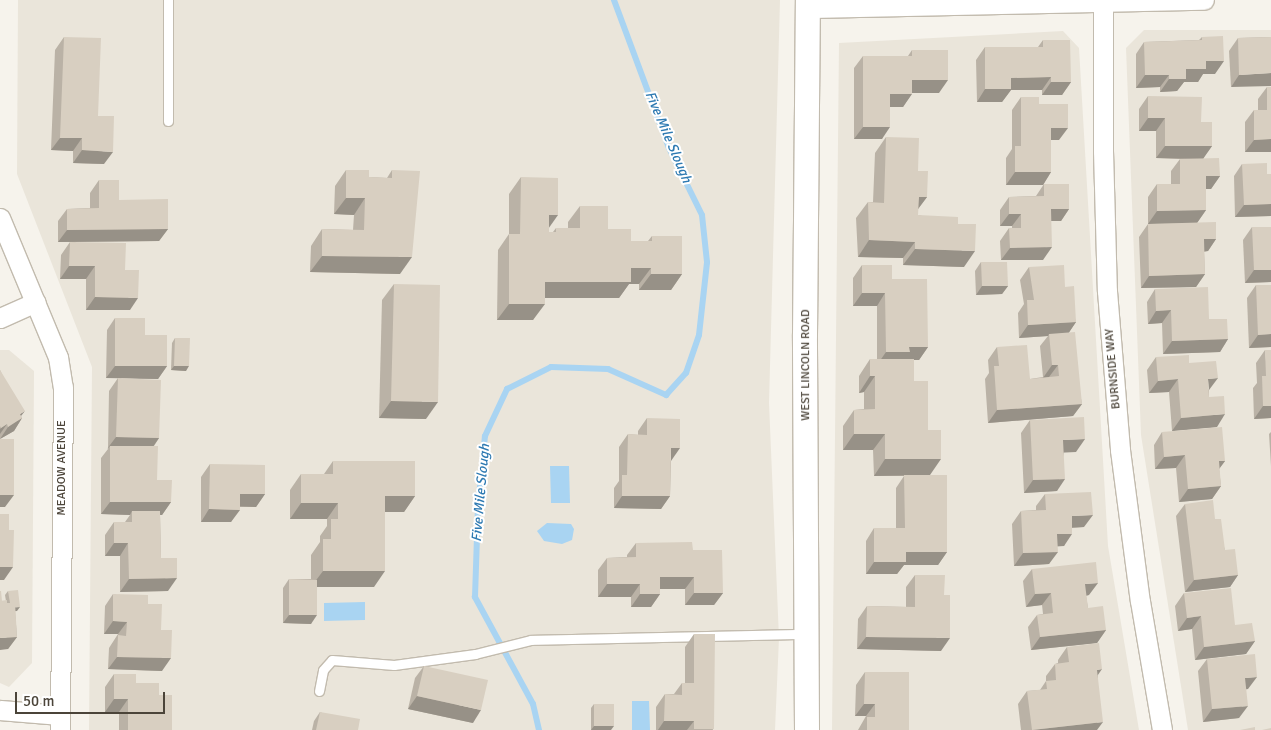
<!DOCTYPE html>
<html>
<head>
<meta charset="utf-8">
<style>
	body { margin:0 }
	#map { position:relative; width:1271px; height:730px; overflow:hidden; background:#f6f3ec; font-family:Signika,sans-serif }
	div>[style] { position:absolute }
	[style*='--x'] { left:calc(var(--x)*1px); top:calc(var(--y)*1px); width:calc(var(--w)*1px); rotate:calc(var(--a)*1deg) }
	.residential>* { inset:0; background:#eae5da }
	.water>* { inset:0; background:#a9d4f2 }
	.stream>* { height:6px; margin:-3px; padding:0 3px; transform-origin:3px; border-radius:3px; background:#a9d4f2 }
	.roads { filter:drop-shadow(1px 0 #c2bbae) drop-shadow(-1px 0 #c2bbae) drop-shadow(0 1px #c2bbae) drop-shadow(0 -1px #c2bbae) }
	.service>* { height:9px; margin:-4.5px; padding:0 4.5px; transform-origin:4.5px; border-radius:4.5px; background:#fff }
	.minor>* { height:19px; margin:-9.5px; padding:0 9.5px; transform-origin:9.5px; border-radius:9.5px; background:#fff }
	.tertiary>* { height:24px; margin:-12px; padding:0 12px; transform-origin:12px; border-radius:12px; background:#fff }
	.wall>* { inset:0; background:#bab2a6 }
	.shaded-wall>* { inset:0; background:#979187 }
	.building>* { inset:0; background:#d8cfc1 }
	span { translate:-50% -50%; white-space:nowrap; text-align:center; line-height:1.15; -webkit-text-stroke:4px #fff; paint-order:stroke }
	.street-label { font-size:12px; color:#4b4439 }
	.water-label { font-size:14px; color:#2e7ab2; font-style:italic }
	.scale { position:absolute; left:15px; top:692px; width:150px; height:22px; box-sizing:border-box; border:2px solid #4b4439; border-top:0; padding-left:6px; font-size:15px; line-height:18px; white-space:nowrap; color:#4b4439; -webkit-text-stroke:4px #fff; paint-order:stroke }
</style>
</head>
<body>
<div id="map">
	<div class="residential">
		<div style="clip-path:polygon(18px 0,780px 0,769px 403px,779px 638px,775px 730px,89px 730px,92px 367px,17px 174px)"></div>
		<div style="clip-path:polygon(1144px 30px,1271px 30px,1271px 730px,1188px 730px,1141px 435px,1126px 48px)"></div>
		<div style="clip-path:polygon(1063px 31px,1079px 48px,1108px 546px,1139px 730px,832px 730px,839px 43px)"></div>
		<div style="clip-path:polygon(0 350px,9px 350px,34px 371px,34px 375px,32px 663px,9px 687px,0 683px)"></div>
	</div>
	<div class="water">
		<div style="clip-path:polygon(550px 466px,569px 466px,570px 503px,551px 503px)"></div>
		<div style="clip-path:polygon(547px 523px,571px 524px,574px 529px,572px 540px,562px 544px,544px 541px,537px 531px)"></div>
		<div style="clip-path:polygon(365px 602px,365px 620px,324px 621px,324px 603px)"></div>
		<div style="clip-path:polygon(632px 701px,649px 701px,650px 730px,632px 730px)"></div>
	</div>
	<div class="stream">
		<div style="--x:539;--y:730;--w:27;--a:-103"></div>
		<div style="--x:533;--y:704;--w:122;--a:-118.5"></div>
		<div style="--x:475;--y:597;--w:90;--a:-88.1"></div>
		<div style="--x:478;--y:507;--w:71;--a:-84.4"></div>
		<div style="--x:485;--y:436;--w:52;--a:-64.9"></div>
		<div style="--x:507;--y:389;--w:49;--a:-26.6"></div>
		<div style="--x:551;--y:367;--w:57;--a:2"></div>
		<div style="--x:608;--y:369;--w:64;--a:24.1"></div>
		<div style="--x:666;--y:395;--w:30;--a:-48"></div>
		<div style="--x:686;--y:373;--w:40;--a:-71.1"></div>
		<div style="--x:699;--y:335;--w:73;--a:-83.7"></div>
		<div style="--x:707;--y:262;--w:47;--a:-96.1"></div>
		<div style="--x:702;--y:215;--w:75;--a:-116.2"></div>
		<div style="--x:669;--y:148;--w:158;--a:-110.4"></div>
	</div>
	<div class="roads">
		<div class="service">
			<div style="--x:168;--y:121;--w:121;--a:-90"></div>
			<div style="--x:319;--y:691;--w:21;--a:-79"></div>
			<div style="--x:323;--y:670;--w:13;--a:-48"></div>
			<div style="--x:332;--y:660;--w:62;--a:4.6"></div>
			<div style="--x:394;--y:665;--w:82;--a:-7.7"></div>
			<div style="--x:475;--y:654;--w:58;--a:-14"></div>
			<div style="--x:531;--y:640;--w:273;--a:-1.3"></div>
		</div>
		<div class="minor">
			<div style="--x:1103;--y:4;--w:147;--a:90"></div>
			<div style="--x:1103;--y:151;--w:140;--a:88.4"></div>
			<div style="--x:1107;--y:291;--w:160;--a:85.3"></div>
			<div style="--x:1120;--y:450;--w:152;--a:82.5"></div>
			<div style="--x:1140;--y:601;--w:131;--a:80.3"></div>
			<div style="--x:809;--y:8;--w:395;--a:-1.2"></div>
			<div style="--x:0;--y:218;--w:151;--a:67.4"></div>
			<div style="--x:58;--y:357;--w:30;--a:81"></div>
			<div style="--x:63;--y:387;--w:343;--a:90.5"></div>
			<div style="--x:0;--y:318;--w:39;--a:-24"></div>
			<div style="--x:0;--y:710;--w:60;--a:4.8"></div>
		</div>
		<div class="tertiary">
			<div style="--x:807;--y:730;--w:395;--a:-90.3"></div>
			<div style="--x:805;--y:335;--w:335;--a:-89.5"></div>
		</div>
	</div>
	<div class="wall">
		<div style="clip-path:polygon(64px 37px,98px 116px,104px 164px,73px 163px,73px 151px,51px 150px,55px 50px)"></div>
		<div style="clip-path:polygon(1202px 37px,1215px 74px,1203px 74px,1198px 82px,1184px 82px,1177px 91px,1160px 92px,1160px 87px,1136px 88px,1136px 54px,1144px 42px,1199px 40px)"></div>
		<div style="clip-path:polygon(1271px 37px,1231px 87px,1229px 51px,1238px 38px)"></div>
		<div style="clip-path:polygon(1043px 40px,1071px 82px,1062px 95px,1042px 95px,1042px 90px,1011px 90px,1002px 102px,977px 102px,976px 60px,985px 47px,1038px 47px)"></div>
		<div style="clip-path:polygon(912px 50px,939px 93px,912px 93px,903px 107px,890px 107px,882px 139px,854px 139px,854px 68px,863px 56px,908px 56px)"></div>
		<div style="clip-path:polygon(1267px 87px,1271px 152px,1245px 152px,1245px 122px,1254px 110px,1258px 110px,1258px 99px)"></div>
		<div style="clip-path:polygon(1148px 96px,1201px 122px,1212px 146px,1203px 158px,1220px 176px,1211px 189px,1206px 189px,1206px 210px,1197px 223px,1216px 239px,1208px 251px,1204px 252px,1205px 274px,1196px 287px,1141px 288px,1139px 237px,1148px 224px,1195px 223px,1148px 224px,1148px 197px,1157px 184px,1171px 184px,1171px 171px,1180px 159px,1156px 158px,1156px 131px,1139px 131px,1139px 109px)"></div>
		<div style="clip-path:polygon(1021px 97px,1039px 104px,1059px 140px,1051px 140px,1051px 172px,1043px 185px,1006px 185px,1006px 158px,1012px 149px,1012px 110px)"></div>
		<div style="clip-path:polygon(886px 137px,918px 171px,927px 197px,918px 209px,918px 215px,958px 224px,964px 267px,903px 265px,903px 258px,858px 257px,856px 218px,868px 202px,873px 202px,875px 153px)"></div>
		<div style="clip-path:polygon(1242px 164px,1267px 174px,1271px 174px,1271px 216px,1235px 217px,1234px 176px)"></div>
		<div style="clip-path:polygon(346px 170px,369px 177px,387px 178px,392px 170px,400px 274px,310px 272px,311px 246px,322px 229px,353px 230px,354px 215px,334px 214px,335px 186px)"></div>
		<div style="clip-path:polygon(521px 177px,549px 228px,549px 232px,553px 232px,556px 228px,568px 228px,568px 222px,580px 206px,608px 229px,631px 241px,648px 241px,652px 236px,682px 274px,671px 290px,639px 290px,639px 284px,629px 284px,619px 298px,545px 298px,533px 320px,497px 320px,498px 250px,509px 234px,509px 194px)"></div>
		<div style="clip-path:polygon(99px 180px,119px 200px,168px 229px,159px 241px,75px 242px,125px 270px,130px 310px,86px 310px,86px 279px,60px 279px,61px 255px,70px 242px,58px 242px,58px 221px,67px 209px,90px 208px,90px 193px)"></div>
		<div style="clip-path:polygon(1044px 184px,1069px 209px,1061px 221px,1051px 221px,1043px 260px,1001px 260px,1000px 241px,1009px 228px,1012px 228px,1012px 226px,1000px 226px,1000px 210px,1009px 197px,1036px 196px)"></div>
		<div style="clip-path:polygon(1252px 227px,1271px 227px,1271px 282px,1245px 283px,1243px 240px)"></div>
		<div style="clip-path:polygon(981px 262px,1008px 286px,1002px 294px,976px 295px,975px 271px)"></div>
		<div style="clip-path:polygon(862px 265px,892px 279px,928px 347px,919px 360px,914px 360px,914px 381px,928px 430px,930px 475px,947px 552px,938px 565px,904px 565px,897px 574px,866px 574px,866px 541px,874px 528px,896px 528px,896px 488px,904px 476px,874px 476px,873px 450px,843px 450px,843px 426px,854px 410px,864px 409px,864px 392px,859px 393px,859px 376px,870px 359px,877px 359px,877px 306px,853px 306px,853px 278px)"></div>
		<div style="clip-path:polygon(1029px 267px,1065px 287px,1076px 322px,1069px 332px,1082px 404px,1073px 416px,988px 423px,985px 379px,989px 373px,988px 360px,997px 347px,1030px 379px,1043px 377px,1040px 346px,1048px 336px,1019px 338px,1018px 313px,1024px 304px,1020px 280px)"></div>
		<div style="clip-path:polygon(394px 284px,426px 419px,379px 418px,382px 300px)"></div>
		<div style="clip-path:polygon(1256px 285px,1271px 285px,1271px 347px,1249px 348px,1247px 298px)"></div>
		<div style="clip-path:polygon(1155px 289px,1209px 319px,1228px 339px,1220px 352px,1163px 354px,1162px 323px,1148px 324px,1147px 302px)"></div>
		<div style="clip-path:polygon(115px 318px,145px 335px,167px 366px,158px 379px,121px 378px,159px 438px,154px 446px,157px 480px,171px 502px,162px 515px,160px 515px,161px 558px,168px 591px,120px 592px,120px 556px,105px 556px,105px 535px,114px 522px,125px 522px,130px 515px,101px 514px,101px 458px,108px 449px,109px 391px,118px 378px,106px 378px,107px 330px)"></div>
		<div style="clip-path:polygon(175px 338px,186px 371px,171px 370px,172px 343px)"></div>
		<div style="clip-path:polygon(1265px 350px,1271px 418px,1254px 419px,1253px 388px,1257px 383px,1256px 363px)"></div>
		<div style="clip-path:polygon(1156px 357px,1189px 363px,1209px 390px,1209px 397px,1217px 427px,1172px 431px,1169px 392px,1149px 393px,1147px 370px)"></div>
		<div style="clip-path:polygon(0 370px,22px 418px,14px 431px,0 439px)"></div>
		<div style="clip-path:polygon(647px 418px,671px 461px,670px 496px,661px 509px,614px 508px,614px 488px,619px 481px,619px 447px,628px 434px,638px 435px,638px 431px)"></div>
		<div style="clip-path:polygon(1030px 420px,1076px 452px,1064px 452px,1057px 491px,1024px 493px,1021px 433px)"></div>
		<div style="clip-path:polygon(1162px 432px,1225px 461px,1219px 469px,1221px 486px,1212px 499px,1179px 502px,1176px 468px,1155px 469px,1154px 445px)"></div>
		<div style="clip-path:polygon(1271px 432px,1271px 466px,1269px 434px)"></div>
		<div style="clip-path:polygon(333px 461px,415px 496px,404px 512px,385px 512px,374px 587px,317px 587px,311px 624px,283px 623px,283px 588px,289px 579px,311px 579px,311px 555px,320px 542px,320px 536px,327px 526px,327px 519px,290px 519px,290px 490px,301px 474px,324px 474px)"></div>
		<div style="clip-path:polygon(210px 464px,265px 494px,256px 507px,240px 507px,231px 522px,201px 522px,201px 477px)"></div>
		<div style="clip-path:polygon(1045px 494px,1084px 527px,1072px 528px,1064px 546px,1057px 546px,1049px 564px,1014px 566px,1012px 524px,1021px 511px,1036px 510px,1036px 506px)"></div>
		<div style="clip-path:polygon(1185px 504px,1215px 519px,1225px 550px,1238px 575px,1230px 587px,1185px 592px,1176px 516px)"></div>
		<div style="clip-path:polygon(636px 543px,693px 550px,723px 593px,714px 605px,685px 605px,685px 589px,660px 589px,660px 594px,651px 607px,631px 607px,631px 597px,598px 597px,598px 570px,607px 558px,627px 557px,627px 555px)"></div>
		<div style="clip-path:polygon(1032px 569px,1089px 595px,1086px 596px,1088px 608px,1106px 630px,1097px 643px,1031px 650px,1028px 627px,1037px 615px,1043px 614px,1042px 605px,1026px 607px,1023px 581px)"></div>
		<div style="clip-path:polygon(915px 575px,941px 651px,857px 649px,858px 619px,867px 606px,906px 607px,906px 587px)"></div>
		<div style="clip-path:polygon(8px 591px,17px 611px,15px 611px,17px 637px,8px 649px,2px 601px,6px 601px,5px 595px)"></div>
		<div style="clip-path:polygon(1184px 593px,1235px 625px,1255px 641px,1246px 654px,1195px 660px,1192px 629px,1178px 631px,1175px 606px)"></div>
		<div style="clip-path:polygon(113px 594px,148px 604px,161px 630px,162px 671px,108px 669px,109px 648px,118px 634px,104px 634px,105px 606px)"></div>
		<div style="clip-path:polygon(694px 634px,713px 730px,656px 730px,656px 707px,665px 694px,674px 694px,682px 683px,685px 683px,685px 647px)"></div>
		<div style="clip-path:polygon(1067px 647px,1098px 676px,1097px 730px,1021px 730px,1018px 704px,1027px 691px,1040px 690px,1046px 681px,1046px 676px,1055px 664px,1058px 663px,1058px 660px)"></div>
		<div style="clip-path:polygon(1207px 659px,1248px 689px,1246px 689px,1239px 718px,1203px 722px,1198px 671px)"></div>
		<div style="clip-path:polygon(424px 666px,473px 723px,408px 709px,415px 678px)"></div>
		<div style="clip-path:polygon(865px 672px,909px 730px,858px 730px,866px 716px,855px 716px,856px 685px)"></div>
		<div style="clip-path:polygon(114px 674px,136px 683px,159px 695px,172px 730px,119px 730px,119px 712px,105px 712px,105px 687px)"></div>
		<div style="clip-path:polygon(594px 704px,611px 730px,591px 730px,591px 708px)"></div>
		<div style="clip-path:polygon(320px 712px,358px 730px,312px 730px,314px 721px)"></div>
	</div>
	<div class="shaded-wall">
		<div style="clip-path:polygon(1206px 61px,1224px 61px,1215px 74px,1203px 74px,1198px 82px,1184px 82px,1177px 91px,1160px 92px,1169px 79px,1186px 69px)"></div>
		<div style="clip-path:polygon(1271px 73px,1271px 86px,1231px 87px,1239px 75px)"></div>
		<div style="clip-path:polygon(1145px 75px,1169px 75px,1160px 87px,1136px 88px)"></div>
		<div style="clip-path:polygon(1051px 77px,1042px 90px,1011px 90px,1002px 102px,977px 102px,985px 89px,1011px 78px)"></div>
		<div style="clip-path:polygon(912px 80px,948px 80px,939px 93px,903px 93px)"></div>
		<div style="clip-path:polygon(1051px 82px,1071px 82px,1062px 95px,1042px 95px)"></div>
		<div style="clip-path:polygon(890px 94px,912px 94px,903px 107px,882px 107px)"></div>
		<div style="clip-path:polygon(1148px 118px,1165px 118px,1156px 131px,1139px 131px)"></div>
		<div style="clip-path:polygon(863px 127px,890px 127px,882px 139px,854px 139px)"></div>
		<div style="clip-path:polygon(1051px 128px,1068px 128px,1059px 140px,1043px 140px)"></div>
		<div style="clip-path:polygon(60px 138px,82px 138px,73px 151px,51px 150px)"></div>
		<div style="clip-path:polygon(1271px 139px,1271px 152px,1245px 152px,1254px 140px)"></div>
		<div style="clip-path:polygon(1165px 146px,1212px 146px,1203px 159px,1156px 158px)"></div>
		<div style="clip-path:polygon(82px 150px,113px 152px,104px 164px,73px 163px)"></div>
		<div style="clip-path:polygon(1015px 172px,1051px 172px,1043px 185px,1006px 185px)"></div>
		<div style="clip-path:polygon(1206px 176px,1220px 176px,1211px 189px,1197px 189px)"></div>
		<div style="clip-path:polygon(919px 197px,927px 197px,915px 213px)"></div>
		<div style="clip-path:polygon(346px 198px,365px 198px,354px 215px,334px 214px)"></div>
		<div style="clip-path:polygon(1271px 204px,1271px 216px,1235px 217px,1244px 205px)"></div>
		<div style="clip-path:polygon(1051px 209px,1069px 209px,1061px 221px,1042px 221px)"></div>
		<div style="clip-path:polygon(1206px 210px,1197px 223px,1148px 224px,1157px 211px)"></div>
		<div style="clip-path:polygon(1009px 214px,1021px 214px,1012px 226px,1000px 226px)"></div>
		<div style="clip-path:polygon(549px 215px,558px 215px,546px 232px)"></div>
		<div style="clip-path:polygon(168px 229px,159px 241px,58px 242px,67px 230px)"></div>
		<div style="clip-path:polygon(1204px 239px,1216px 239px,1208px 251px,1195px 252px)"></div>
		<div style="clip-path:polygon(869px 240px,915px 242px,903px 258px,858px 257px)"></div>
		<div style="clip-path:polygon(1052px 247px,1043px 260px,1001px 260px,1010px 248px)"></div>
		<div style="clip-path:polygon(915px 249px,975px 251px,964px 267px,903px 265px)"></div>
		<div style="clip-path:polygon(322px 256px,412px 257px,400px 274px,310px 272px)"></div>
		<div style="clip-path:polygon(69px 266px,95px 266px,86px 279px,60px 279px)"></div>
		<div style="clip-path:polygon(631px 268px,651px 268px,639px 284px,629px 284px,619px 298px,534px 298px,545px 282px)"></div>
		<div style="clip-path:polygon(1254px 270px,1271px 270px,1271px 282px,1245px 283px)"></div>
		<div style="clip-path:polygon(651px 274px,682px 274px,671px 290px,639px 290px)"></div>
		<div style="clip-path:polygon(1205px 274px,1196px 287px,1141px 288px,1149px 276px)"></div>
		<div style="clip-path:polygon(982px 286px,1008px 286px,1002px 294px,976px 295px)"></div>
		<div style="clip-path:polygon(862px 293px,885px 293px,877px 306px,853px 306px)"></div>
		<div style="clip-path:polygon(95px 297px,138px 298px,130px 310px,86px 310px)"></div>
		<div style="clip-path:polygon(509px 304px,545px 304px,533px 320px,497px 320px)"></div>
		<div style="clip-path:polygon(1171px 310px,1162px 323px,1148px 324px,1156px 311px)"></div>
		<div style="clip-path:polygon(1076px 322px,1068px 334px,1049px 334px,1048px 336px,1019px 338px,1028px 325px)"></div>
		<div style="clip-path:polygon(1271px 334px,1271px 347px,1249px 348px,1258px 335px)"></div>
		<div style="clip-path:polygon(1228px 339px,1220px 352px,1163px 354px,1172px 341px)"></div>
		<div style="clip-path:polygon(909px 347px,928px 347px,919px 360px,904px 360px,877px 365px,886px 352px)"></div>
		<div style="clip-path:polygon(1052px 365px,1058px 365px,1049px 377px,1043px 378px)"></div>
		<div style="clip-path:polygon(115px 366px,167px 366px,158px 379px,106px 378px)"></div>
		<div style="clip-path:polygon(174px 366px,189px 366px,186px 371px,171px 370px)"></div>
		<div style="clip-path:polygon(870px 376px,875px 376px,864px 392px,859px 393px)"></div>
		<div style="clip-path:polygon(1218px 378px,1209px 390px,1208px 379px)"></div>
		<div style="clip-path:polygon(1178px 379px,1169px 392px,1149px 393px,1158px 381px)"></div>
		<div style="clip-path:polygon(391px 401px,438px 402px,426px 419px,379px 418px)"></div>
		<div style="clip-path:polygon(1082px 404px,1073px 416px,988px 423px,997px 410px)"></div>
		<div style="clip-path:polygon(1263px 406px,1271px 406px,1271px 418px,1254px 419px)"></div>
		<div style="clip-path:polygon(25px 411px,17px 421px,22px 418px,14px 431px,0 439px,8px 427px,20px 414px)"></div>
		<div style="clip-path:polygon(1225px 414px,1217px 427px,1172px 431px,1181px 418px)"></div>
		<div style="clip-path:polygon(7px 424px,0 434px,0 429px,1px 428px)"></div>
		<div style="clip-path:polygon(854px 434px,885px 434px,873px 450px,843px 450px)"></div>
		<div style="clip-path:polygon(116px 437px,159px 438px,150px 451px,110px 446px,107px 449px)"></div>
		<div style="clip-path:polygon(1085px 439px,1076px 452px,1055px 453px,1063px 440px)"></div>
		<div style="clip-path:polygon(671px 448px,680px 448px,671px 461px)"></div>
		<div style="clip-path:polygon(1185px 455px,1176px 468px,1155px 469px,1164px 457px)"></div>
		<div style="clip-path:polygon(885px 459px,941px 459px,930px 475px,874px 476px)"></div>
		<div style="clip-path:polygon(1219px 461px,1225px 461px,1216px 473px)"></div>
		<div style="clip-path:polygon(1065px 479px,1057px 491px,1024px 493px,1033px 480px)"></div>
		<div style="clip-path:polygon(1221px 486px,1212px 499px,1179px 502px,1188px 489px)"></div>
		<div style="clip-path:polygon(240px 494px,265px 494px,256px 507px,231px 506px)"></div>
		<div style="clip-path:polygon(0 495px,14px 495px,5px 507px,0 507px)"></div>
		<div style="clip-path:polygon(385px 496px,415px 496px,404px 512px,374px 512px)"></div>
		<div style="clip-path:polygon(622px 496px,670px 496px,661px 509px,614px 508px)"></div>
		<div style="clip-path:polygon(110px 502px,171px 502px,162px 515px,132px 515px,132px 511px,130px 515px,101px 514px)"></div>
		<div style="clip-path:polygon(301px 503px,338px 503px,327px 519px,290px 519px)"></div>
		<div style="clip-path:polygon(209px 509px,240px 510px,231px 522px,201px 522px)"></div>
		<div style="clip-path:polygon(1093px 515px,1084px 527px,1063px 528px,1072px 516px)"></div>
		<div style="clip-path:polygon(1057px 534px,1072px 534px,1064px 546px,1048px 547px)"></div>
		<div style="clip-path:polygon(114px 543px,128px 543px,120px 556px,105px 556px)"></div>
		<div style="clip-path:polygon(906px 552px,947px 552px,938px 565px,904px 565px,897px 574px,866px 574px,874px 562px)"></div>
		<div style="clip-path:polygon(1058px 552px,1049px 564px,1014px 566px,1023px 553px)"></div>
		<div style="clip-path:polygon(0 567px,13px 567px,4px 580px,0 580px)"></div>
		<div style="clip-path:polygon(323px 571px,385px 571px,374px 587px,311px 587px)"></div>
		<div style="clip-path:polygon(1238px 575px,1230px 587px,1185px 592px,1194px 580px)"></div>
		<div style="clip-path:polygon(660px 577px,694px 577px,685px 589px,651px 589px)"></div>
		<div style="clip-path:polygon(177px 578px,168px 591px,120px 592px,129px 579px)"></div>
		<div style="clip-path:polygon(1098px 583px,1089px 595px,1076px 597px,1085px 584px)"></div>
		<div style="clip-path:polygon(607px 584px,640px 584px,631px 597px,598px 597px)"></div>
		<div style="clip-path:polygon(694px 593px,723px 593px,714px 605px,685px 605px)"></div>
		<div style="clip-path:polygon(1051px 593px,1042px 605px,1026px 607px,1035px 594px)"></div>
		<div style="clip-path:polygon(640px 594px,660px 594px,651px 607px,631px 607px)"></div>
		<div style="clip-path:polygon(20px 607px,17px 611px,7px 612px,10px 608px)"></div>
		<div style="clip-path:polygon(289px 615px,317px 615px,311px 624px,283px 623px)"></div>
		<div style="clip-path:polygon(1201px 616px,1192px 629px,1178px 631px,1187px 618px)"></div>
		<div style="clip-path:polygon(113px 621px,127px 622px,118px 634px,104px 634px)"></div>
		<div style="clip-path:polygon(1106px 630px,1097px 643px,1031px 650px,1040px 637px)"></div>
		<div style="clip-path:polygon(17px 637px,8px 649px,0 650px,0 638px)"></div>
		<div style="clip-path:polygon(866px 637px,950px 638px,941px 651px,857px 649px)"></div>
		<div style="clip-path:polygon(1255px 641px,1246px 654px,1195px 660px,1204px 647px)"></div>
		<div style="clip-path:polygon(117px 657px,171px 658px,162px 671px,108px 669px)"></div>
		<div style="clip-path:polygon(1102px 669px,1093px 682px,1097px 670px)"></div>
		<div style="clip-path:polygon(1257px 677px,1248px 689px,1236px 691px,1245px 678px)"></div>
		<div style="clip-path:polygon(417px 696px,481px 710px,473px 723px,408px 709px)"></div>
		<div style="clip-path:polygon(114px 699px,128px 699px,119px 712px,105px 712px)"></div>
		<div style="clip-path:polygon(864px 704px,875px 704px,866px 716px,855px 716px)"></div>
		<div style="clip-path:polygon(1248px 706px,1239px 718px,1203px 722px,1212px 709px)"></div>
		<div style="clip-path:polygon(664px 721px,694px 721px,687px 730px,658px 730px)"></div>
		<div style="clip-path:polygon(1103px 722px,1097px 730px,1032px 730px)"></div>
		<div style="clip-path:polygon(594px 726px,614px 726px,611px 730px,591px 730px)"></div>
	</div>
	<div class="building">
		<div style="clip-path:polygon(1223px 36px,1224px 61px,1206px 61px,1206px 69px,1186px 69px,1186px 79px,1169px 79px,1169px 75px,1145px 75px,1144px 42px,1202px 40px,1202px 37px)"></div>
		<div style="clip-path:polygon(64px 37px,101px 38px,98px 116px,114px 116px,113px 152px,82px 150px,82px 138px,60px 138px)"></div>
		<div style="clip-path:polygon(1271px 37px,1271px 73px,1239px 75px,1238px 38px)"></div>
		<div style="clip-path:polygon(1043px 40px,1070px 40px,1071px 82px,1051px 82px,1051px 77px,1011px 78px,1011px 89px,985px 89px,985px 47px,1043px 47px)"></div>
		<div style="clip-path:polygon(912px 50px,948px 50px,948px 80px,912px 80px,912px 94px,890px 94px,890px 127px,863px 127px,863px 56px,912px 56px)"></div>
		<div style="clip-path:polygon(1267px 87px,1271px 87px,1271px 139px,1254px 140px,1254px 110px,1267px 110px)"></div>
		<div style="clip-path:polygon(1148px 96px,1202px 97px,1201px 122px,1212px 122px,1212px 146px,1165px 146px,1165px 118px,1148px 118px)"></div>
		<div style="clip-path:polygon(1021px 97px,1039px 97px,1039px 104px,1068px 104px,1068px 128px,1051px 128px,1051px 172px,1015px 172px,1015px 146px,1021px 146px)"></div>
		<div style="clip-path:polygon(886px 137px,919px 138px,918px 171px,928px 171px,927px 197px,919px 197px,918px 215px,958px 217px,958px 224px,976px 224px,975px 251px,915px 249px,915px 242px,869px 240px,868px 202px,884px 203px)"></div>
		<div style="clip-path:polygon(1219px 158px,1220px 176px,1206px 176px,1206px 210px,1157px 211px,1157px 184px,1180px 184px,1180px 159px)"></div>
		<div style="clip-path:polygon(1267px 163px,1267px 174px,1271px 174px,1271px 204px,1244px 205px,1242px 164px)"></div>
		<div style="clip-path:polygon(346px 170px,369px 170px,369px 177px,392px 178px,392px 170px,420px 171px,412px 257px,322px 256px,322px 229px,364px 230px,365px 198px,346px 198px)"></div>
		<div style="clip-path:polygon(521px 177px,558px 178px,558px 215px,549px 215px,549px 232px,556px 232px,556px 228px,580px 228px,580px 206px,608px 206px,608px 229px,631px 229px,631px 241px,652px 241px,652px 236px,682px 236px,682px 274px,651px 274px,651px 268px,631px 268px,631px 282px,545px 282px,545px 304px,509px 304px,509px 234px,520px 234px)"></div>
		<div style="clip-path:polygon(99px 180px,119px 180px,119px 200px,168px 199px,168px 229px,67px 230px,67px 209px,99px 208px)"></div>
		<div style="clip-path:polygon(1044px 184px,1069px 184px,1069px 209px,1051px 209px,1052px 247px,1010px 248px,1009px 228px,1021px 228px,1021px 214px,1009px 214px,1009px 197px,1044px 196px)"></div>
		<div style="clip-path:polygon(1216px 222px,1216px 239px,1204px 239px,1205px 274px,1149px 276px,1148px 224px)"></div>
		<div style="clip-path:polygon(1252px 227px,1271px 227px,1271px 270px,1254px 270px)"></div>
		<div style="clip-path:polygon(70px 242px,126px 243px,125px 270px,139px 270px,138px 298px,95px 297px,95px 266px,69px 266px)"></div>
		<div style="clip-path:polygon(981px 262px,1007px 262px,1008px 286px,982px 286px)"></div>
		<div style="clip-path:polygon(862px 265px,892px 265px,892px 279px,927px 279px,928px 347px,909px 347px,910px 352px,886px 352px,885px 293px,862px 293px)"></div>
		<div style="clip-path:polygon(1064px 265px,1065px 287px,1074px 286px,1076px 322px,1028px 325px,1027px 300px,1034px 300px,1029px 267px)"></div>
		<div style="clip-path:polygon(394px 284px,440px 285px,438px 402px,391px 401px)"></div>
		<div style="clip-path:polygon(1256px 285px,1271px 285px,1271px 334px,1258px 335px)"></div>
		<div style="clip-path:polygon(1208px 287px,1209px 319px,1227px 319px,1228px 339px,1172px 341px,1171px 310px,1156px 311px,1155px 289px)"></div>
		<div style="clip-path:polygon(115px 318px,145px 318px,145px 335px,167px 335px,167px 366px,115px 366px)"></div>
		<div style="clip-path:polygon(1075px 332px,1082px 404px,997px 410px,994px 366px,999px 366px,997px 347px,1027px 345px,1030px 379px,1059px 376px,1058px 365px,1052px 365px,1049px 334px)"></div>
		<div style="clip-path:polygon(175px 338px,190px 338px,189px 366px,174px 366px)"></div>
		<div style="clip-path:polygon(1265px 350px,1271px 350px,1271px 406px,1263px 406px,1262px 376px,1266px 376px)"></div>
		<div style="clip-path:polygon(1189px 355px,1189px 363px,1216px 361px,1218px 378px,1208px 379px,1209px 397px,1224px 396px,1225px 414px,1181px 418px,1178px 379px,1158px 381px,1156px 357px)"></div>
		<div style="clip-path:polygon(870px 359px,914px 359px,914px 381px,928px 381px,928px 430px,941px 430px,941px 459px,885px 459px,885px 434px,854px 434px,854px 410px,875px 409px,875px 376px,870px 376px)"></div>
		<div style="clip-path:polygon(0 370px,25px 411px,20px 414px,22px 418px,8px 427px,7px 424px,1px 428px,0 426px)"></div>
		<div style="clip-path:polygon(118px 378px,161px 380px,159px 438px,116px 437px)"></div>
		<div style="clip-path:polygon(1084px 417px,1085px 439px,1063px 440px,1065px 479px,1033px 480px,1030px 420px)"></div>
		<div style="clip-path:polygon(647px 418px,680px 419px,680px 448px,671px 448px,670px 496px,622px 496px,622px 475px,627px 475px,628px 434px,647px 435px)"></div>
		<div style="clip-path:polygon(1222px 427px,1225px 461px,1219px 461px,1221px 486px,1188px 489px,1185px 455px,1164px 457px,1162px 432px)"></div>
		<div style="clip-path:polygon(0 439px,14px 439px,14px 495px,0 495px)"></div>
		<div style="clip-path:polygon(110px 446px,158px 446px,157px 480px,172px 480px,171px 502px,110px 502px)"></div>
		<div style="clip-path:polygon(333px 461px,415px 461px,415px 496px,385px 496px,385px 571px,323px 571px,323px 539px,331px 539px,331px 519px,338px 519px,338px 503px,301px 503px,301px 474px,333px 474px)"></div>
		<div style="clip-path:polygon(210px 464px,265px 465px,265px 494px,240px 494px,240px 510px,209px 509px)"></div>
		<div style="clip-path:polygon(904px 475px,947px 475px,947px 552px,906px 552px,906px 562px,874px 562px,874px 528px,905px 528px)"></div>
		<div style="clip-path:polygon(1091px 492px,1093px 515px,1072px 516px,1072px 534px,1057px 534px,1058px 552px,1023px 553px,1021px 511px,1046px 510px,1045px 494px)"></div>
		<div style="clip-path:polygon(1213px 500px,1215px 519px,1221px 519px,1225px 550px,1235px 549px,1238px 575px,1194px 580px,1185px 504px)"></div>
		<div style="clip-path:polygon(132px 511px,160px 511px,161px 558px,177px 558px,177px 578px,129px 579px,128px 543px,114px 543px,114px 522px,132px 522px)"></div>
		<div style="clip-path:polygon(0 514px,9px 514px,9px 530px,14px 530px,13px 567px,0 567px)"></div>
		<div style="clip-path:polygon(692px 542px,693px 550px,722px 550px,723px 593px,694px 593px,694px 577px,660px 577px,660px 594px,640px 594px,640px 584px,607px 584px,607px 558px,636px 557px,636px 543px)"></div>
		<div style="clip-path:polygon(1096px 562px,1098px 583px,1085px 584px,1088px 608px,1103px 606px,1106px 630px,1040px 637px,1037px 615px,1053px 613px,1051px 593px,1035px 594px,1032px 569px)"></div>
		<div style="clip-path:polygon(915px 575px,945px 575px,944px 595px,950px 595px,950px 638px,866px 637px,867px 606px,915px 607px)"></div>
		<div style="clip-path:polygon(289px 579px,317px 580px,317px 615px,289px 615px)"></div>
		<div style="clip-path:polygon(1231px 588px,1235px 625px,1252px 623px,1255px 641px,1204px 647px,1201px 616px,1187px 618px,1184px 593px)"></div>
		<div style="clip-path:polygon(18px 590px,20px 607px,15px 607px,15px 603px,10px 603px,8px 591px)"></div>
		<div style="clip-path:polygon(0 591px,1px 591px,2px 601px,0 601px)"></div>
		<div style="clip-path:polygon(113px 594px,148px 595px,148px 604px,162px 604px,161px 630px,172px 630px,171px 658px,117px 657px,118px 635px,126px 636px,127px 622px,113px 621px)"></div>
		<div style="clip-path:polygon(7px 600px,7px 603px,15px 603px,17px 637px,0 638px,0 601px)"></div>
		<div style="clip-path:polygon(694px 634px,715px 634px,714px 729px,694px 729px,694px 721px,664px 721px,665px 694px,682px 695px,682px 683px,694px 683px)"></div>
		<div style="clip-path:polygon(1099px 643px,1102px 669px,1097px 670px,1103px 722px,1032px 730px,1027px 691px,1047px 689px,1046px 681px,1056px 680px,1055px 664px,1069px 662px,1067px 647px)"></div>
		<div style="clip-path:polygon(1255px 654px,1257px 677px,1245px 678px,1248px 706px,1212px 709px,1207px 659px)"></div>
		<div style="clip-path:polygon(424px 666px,488px 680px,481px 710px,417px 696px)"></div>
		<div style="clip-path:polygon(865px 672px,909px 672px,909px 730px,867px 730px,867px 717px,875px 717px,875px 704px,864px 704px)"></div>
		<div style="clip-path:polygon(114px 674px,136px 674px,136px 683px,159px 683px,159px 695px,172px 695px,172px 730px,128px 730px,128px 699px,114px 699px)"></div>
		<div style="clip-path:polygon(594px 704px,614px 704px,614px 726px,594px 726px)"></div>
		<div style="clip-path:polygon(320px 712px,360px 719px,358px 730px,316px 730px)"></div>
		<div style="clip-path:polygon(1255px 727px,1255px 730px,1240px 730px)"></div>
		<div style="clip-path:polygon(1271px 728px,1271px 730px,1262px 730px)"></div>
	</div>
	<div class="street-label">
		<span style="left:806px;top:365px;rotate:-90deg">WEST LINCOLN ROAD</span>
		<span style="left:1113px;top:369px;rotate:-95deg">BURNSIDE WAY</span>
		<span style="left:62px;top:468px;rotate:-90deg">MEADOW AVENUE</span>
	</div>
	<div class="water-label">
		<span style="left:668px;top:137px;rotate:67deg">Five Mile Slough</span>
		<span style="left:481px;top:493px;rotate:-85deg">Five Mile Slough</span>
	</div>
	<div class="scale">50 m</div>
</div>
</body>
</html>
